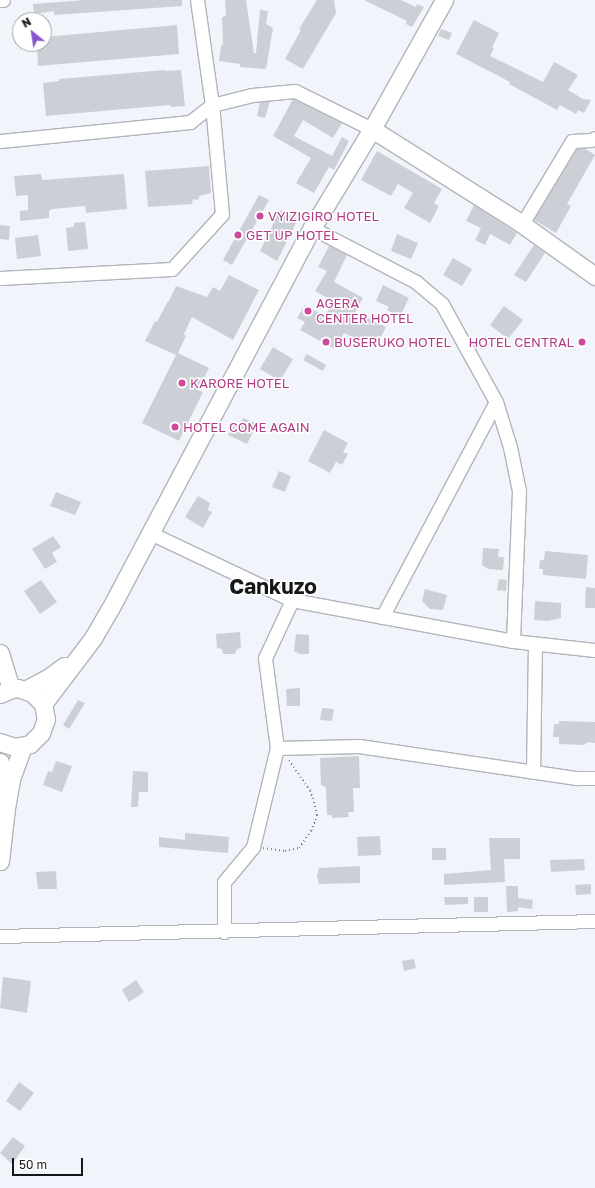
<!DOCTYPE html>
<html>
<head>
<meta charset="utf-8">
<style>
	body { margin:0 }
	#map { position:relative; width:595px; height:1188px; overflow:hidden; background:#f1f5fb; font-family:"Golos Text",sans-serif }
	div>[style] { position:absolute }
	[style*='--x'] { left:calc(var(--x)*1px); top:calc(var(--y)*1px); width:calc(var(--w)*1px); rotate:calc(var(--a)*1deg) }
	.building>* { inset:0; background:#ccd0d6 }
	.path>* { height:1.5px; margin-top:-0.75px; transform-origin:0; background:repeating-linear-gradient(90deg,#7d8083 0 1px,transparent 0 4px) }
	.roads { filter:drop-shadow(1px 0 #b1b5ba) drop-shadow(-1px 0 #b1b5ba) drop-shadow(0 1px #b1b5ba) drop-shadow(0 -1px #b1b5ba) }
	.minor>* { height:13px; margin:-6.5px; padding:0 6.5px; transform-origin:6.5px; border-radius:6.5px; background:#fff }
	.major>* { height:17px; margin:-8.5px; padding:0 8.5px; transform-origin:8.5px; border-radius:8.5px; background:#fff }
	.dots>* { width:11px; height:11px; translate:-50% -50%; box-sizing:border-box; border:2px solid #fff; border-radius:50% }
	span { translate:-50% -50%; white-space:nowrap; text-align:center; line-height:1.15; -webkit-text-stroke:3px #fff; paint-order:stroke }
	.hotel-label { font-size:13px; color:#b23c85 }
	.left { translate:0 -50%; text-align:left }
	.right { translate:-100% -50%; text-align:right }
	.town-label { font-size:21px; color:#151718; font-weight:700 }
	.north { position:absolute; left:12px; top:12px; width:40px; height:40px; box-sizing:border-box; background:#fff; border:1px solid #a1a2a3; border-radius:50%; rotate:330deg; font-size:11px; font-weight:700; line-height:16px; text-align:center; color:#151718 }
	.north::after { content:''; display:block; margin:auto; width:14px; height:18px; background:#8656ce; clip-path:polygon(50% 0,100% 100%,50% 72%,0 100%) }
	.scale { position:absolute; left:12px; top:1158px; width:71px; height:18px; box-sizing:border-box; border:2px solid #151718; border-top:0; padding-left:5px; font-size:12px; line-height:14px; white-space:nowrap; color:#151718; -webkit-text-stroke:3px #fff; paint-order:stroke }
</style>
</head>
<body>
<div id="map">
	<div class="building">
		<div style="clip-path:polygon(85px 0,182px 0,182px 6px,54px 15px,54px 11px,34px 14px,33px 4px)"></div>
		<div style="clip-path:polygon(225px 0,246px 0,254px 53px,256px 53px,260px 10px,268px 11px,266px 24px,273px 28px,266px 69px,240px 67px,240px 64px,219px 61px,221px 45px,223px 45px,222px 17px,226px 16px)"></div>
		<div style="clip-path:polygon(317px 0,334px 0,336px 13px,303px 69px,285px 59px,301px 30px,299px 29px)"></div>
		<div style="clip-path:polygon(364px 0,401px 0,416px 7px,417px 4px,424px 7px,412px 27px,406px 24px,407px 21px)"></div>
		<div style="clip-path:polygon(474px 20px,499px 33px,492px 48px,494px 49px,490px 56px,543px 82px,554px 62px,578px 75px,568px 90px,583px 99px,591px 100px,584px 113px,578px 110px,576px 114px,560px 105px,557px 110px,509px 84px,510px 82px,456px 54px)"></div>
		<div style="clip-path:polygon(177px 25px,179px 54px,38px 66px,37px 44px,44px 44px,44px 37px)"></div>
		<div style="clip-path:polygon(441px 29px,452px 33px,449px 40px,438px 36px)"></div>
		<div style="clip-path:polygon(165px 70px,165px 71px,181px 70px,185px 106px,171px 107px,170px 105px,46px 116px,43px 83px,59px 81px,59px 79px)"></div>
		<div style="clip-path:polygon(293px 99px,342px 123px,333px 138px,303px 120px,294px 136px,332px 156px,342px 137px,349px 141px,334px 170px,329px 167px,314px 193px,296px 183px,311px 158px,273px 136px)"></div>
		<div style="clip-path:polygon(270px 101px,265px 118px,257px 116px,260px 102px)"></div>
		<div style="clip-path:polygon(584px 148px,595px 155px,567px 204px,571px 206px,556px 233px,534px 220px,577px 149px)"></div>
		<div style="clip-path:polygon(377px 151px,442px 189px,434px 203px,439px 206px,430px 223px,404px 208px,413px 193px,398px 184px,391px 196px,361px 180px)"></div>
		<div style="clip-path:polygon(209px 166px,211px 193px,199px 196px,198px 200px,193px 199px,192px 204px,148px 207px,145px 171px)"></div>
		<div style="clip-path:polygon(41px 174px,42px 180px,124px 174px,127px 209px,86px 213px,85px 206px,52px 209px,49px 211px,49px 218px,20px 221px,20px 211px,28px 210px,28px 195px,16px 196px,14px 176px)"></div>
		<div style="clip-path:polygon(259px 195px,269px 200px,232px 265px,223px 260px)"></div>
		<div style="clip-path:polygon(474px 205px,517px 233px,510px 245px,490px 234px,485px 245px,475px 240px,481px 228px,466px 221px)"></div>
		<div style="clip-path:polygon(280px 210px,298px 219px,277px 261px,260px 251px)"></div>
		<div style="clip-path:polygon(85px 222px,88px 249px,68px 251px,66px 228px,74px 227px,74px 223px)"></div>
		<div style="clip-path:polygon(0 225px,10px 226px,9px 240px,0 239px)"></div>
		<div style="clip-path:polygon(397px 234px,418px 243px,411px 259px,391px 251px)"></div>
		<div style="clip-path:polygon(38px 235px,41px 256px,17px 259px,15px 238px)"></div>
		<div style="clip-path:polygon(534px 245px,545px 253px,526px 282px,514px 275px)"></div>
		<div style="clip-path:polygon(329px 246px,347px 255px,334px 282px,363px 298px,355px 312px,386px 327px,375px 348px,344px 333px,335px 349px,300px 330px,305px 322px,297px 318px,305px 305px,325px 316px,333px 301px,315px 291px,327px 271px,318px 267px)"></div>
		<div style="clip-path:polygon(453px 258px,472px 269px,462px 286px,443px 275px)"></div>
		<div style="clip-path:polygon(229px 275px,259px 290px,233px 340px,192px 317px,184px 334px,186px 336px,178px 353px,209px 368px,198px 390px,203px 392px,179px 441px,142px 423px,176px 355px,145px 341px,155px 321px,157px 322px,168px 301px,169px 301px,176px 286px,207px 297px,213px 287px,220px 291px)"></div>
		<div style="clip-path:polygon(383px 285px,409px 298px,400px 317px,387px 310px,389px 307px,376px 301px)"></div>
		<div style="clip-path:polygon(504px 306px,523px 320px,508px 339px,490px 325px)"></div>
		<div style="clip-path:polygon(273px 347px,293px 359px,280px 381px,260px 369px)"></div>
		<div style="clip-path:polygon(307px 354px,326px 365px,323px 371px,303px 360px)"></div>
		<div style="clip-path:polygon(243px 418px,257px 424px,247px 444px,228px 435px,233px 426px,239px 427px)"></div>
		<div style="clip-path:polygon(324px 430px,348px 443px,343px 452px,348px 454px,342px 465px,336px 462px,330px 473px,308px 461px)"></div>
		<div style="clip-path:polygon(279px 471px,291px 476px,285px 492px,272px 487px)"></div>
		<div style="clip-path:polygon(56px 492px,81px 502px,75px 515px,50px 506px)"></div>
		<div style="clip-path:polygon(198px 496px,210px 503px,208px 510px,212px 512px,203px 528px,185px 517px)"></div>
		<div style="clip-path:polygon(53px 536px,61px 547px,52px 553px,57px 562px,45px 569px,32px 549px)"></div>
		<div style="clip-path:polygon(483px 548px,499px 549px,498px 557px,504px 557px,503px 570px,488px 569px,482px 565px)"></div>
		<div style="clip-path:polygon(545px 551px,588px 555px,586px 579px,543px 575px,543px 569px,539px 569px,540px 560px,544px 560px)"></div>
		<div style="clip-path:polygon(499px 579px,507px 580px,506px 591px,497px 590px)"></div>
		<div style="clip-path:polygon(41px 580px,57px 602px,40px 614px,24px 591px)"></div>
		<div style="clip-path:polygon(586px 587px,595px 588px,595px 608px,585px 608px)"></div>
		<div style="clip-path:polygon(425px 589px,447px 595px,443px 610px,430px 609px,422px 601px)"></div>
		<div style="clip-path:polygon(535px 601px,561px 603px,561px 618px,548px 621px,534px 620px)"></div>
		<div style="clip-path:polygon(240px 632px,241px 648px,237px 649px,235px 654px,223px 654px,222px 649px,217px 648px,216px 634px)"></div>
		<div style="clip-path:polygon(296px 634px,309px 635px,309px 654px,300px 654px,294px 651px)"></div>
		<div style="clip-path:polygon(300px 688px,300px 706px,287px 706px,286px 689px)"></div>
		<div style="clip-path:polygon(78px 700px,85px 703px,69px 729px,63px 725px)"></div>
		<div style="clip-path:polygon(322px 708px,334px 709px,332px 721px,320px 720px)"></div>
		<div style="clip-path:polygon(559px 721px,595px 722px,595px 743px,588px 742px,584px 745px,559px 744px,559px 737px,553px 737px,554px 724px,559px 724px)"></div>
		<div style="clip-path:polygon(359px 756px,360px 788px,353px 788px,354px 812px,348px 812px,349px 817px,332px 818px,331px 815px,327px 815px,326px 787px,321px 785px,320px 758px)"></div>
		<div style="clip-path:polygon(56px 761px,72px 766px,62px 792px,43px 785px,48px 771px,52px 772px)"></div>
		<div style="clip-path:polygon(133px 771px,148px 772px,148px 792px,139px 792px,138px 807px,131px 807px)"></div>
		<div style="clip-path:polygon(185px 833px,229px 837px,228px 853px,159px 847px,159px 837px,185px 840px)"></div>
		<div style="clip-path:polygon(380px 836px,381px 855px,358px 856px,357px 837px)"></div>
		<div style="clip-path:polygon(489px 838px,520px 838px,520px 859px,504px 859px,505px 882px,444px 885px,444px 874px,491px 870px)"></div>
		<div style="clip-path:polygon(432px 848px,446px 848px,446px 860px,432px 860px)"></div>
		<div style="clip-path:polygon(584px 859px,585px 870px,551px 872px,550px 860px)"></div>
		<div style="clip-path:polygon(360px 866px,360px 883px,319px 884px,317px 876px,319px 868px)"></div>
		<div style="clip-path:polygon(56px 871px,57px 889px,38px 889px,36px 872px)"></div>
		<div style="clip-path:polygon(591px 884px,591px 894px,576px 895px,575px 885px)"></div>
		<div style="clip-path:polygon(506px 886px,518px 886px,518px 898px,533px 900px,532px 909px,518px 907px,518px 911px,507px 912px)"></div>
		<div style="clip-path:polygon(444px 897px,468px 897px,468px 904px,445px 905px)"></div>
		<div style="clip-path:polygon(474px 897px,488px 897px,488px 912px,474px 912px)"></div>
		<div style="clip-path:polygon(414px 959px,416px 968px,404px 971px,402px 961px)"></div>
		<div style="clip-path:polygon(3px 977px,31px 981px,27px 1013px,0 1008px)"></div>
		<div style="clip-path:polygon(136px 980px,144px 992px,129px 1002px,122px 990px)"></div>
		<div style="clip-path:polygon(19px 1082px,34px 1093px,20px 1111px,6px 1101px)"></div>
		<div style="clip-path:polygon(13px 1137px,25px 1146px,12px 1164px,0 1153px)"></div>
	</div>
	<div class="path">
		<div style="--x:263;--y:848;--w:22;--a:8"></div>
		<div style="--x:285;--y:851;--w:14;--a:-12"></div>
		<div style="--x:299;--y:848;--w:21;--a:-55"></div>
		<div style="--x:311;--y:831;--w:17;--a:-69"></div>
		<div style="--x:317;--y:815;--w:25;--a:-106"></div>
		<div style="--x:310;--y:791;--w:39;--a:-125"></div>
	</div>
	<div class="roads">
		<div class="minor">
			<div style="--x:0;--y:0;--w:3;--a:0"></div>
			<div style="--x:0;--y:141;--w:191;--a:-5.7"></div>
			<div style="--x:190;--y:122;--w:28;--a:-38"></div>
			<div style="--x:212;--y:105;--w:41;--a:-14"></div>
			<div style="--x:252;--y:95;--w:43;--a:-5.3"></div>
			<div style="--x:295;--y:91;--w:86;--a:26.3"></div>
			<div style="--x:522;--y:224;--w:97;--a:-58.9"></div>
			<div style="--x:572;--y:141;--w:19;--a:-3"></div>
			<div style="--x:591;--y:140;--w:4;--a:-27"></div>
			<div style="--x:312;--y:228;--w:117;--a:27.4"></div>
			<div style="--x:416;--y:282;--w:34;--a:40"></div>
			<div style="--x:442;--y:304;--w:112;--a:61.1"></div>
			<div style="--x:496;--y:402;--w:47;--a:72.7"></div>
			<div style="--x:510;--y:447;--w:45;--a:78.4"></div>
			<div style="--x:519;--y:491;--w:150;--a:92.3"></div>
			<div style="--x:0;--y:278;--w:172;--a:-3"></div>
			<div style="--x:172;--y:269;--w:74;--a:-47.7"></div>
			<div style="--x:222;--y:214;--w:109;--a:-95.2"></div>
			<div style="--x:212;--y:105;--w:106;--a:-98.1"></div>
			<div style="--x:150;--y:533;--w:157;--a:25.3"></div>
			<div style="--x:292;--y:600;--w:225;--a:10.5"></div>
			<div style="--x:513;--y:641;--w:82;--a:6.3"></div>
			<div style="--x:382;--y:617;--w:243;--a:-62.1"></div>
			<div style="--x:277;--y:748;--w:91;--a:-97.6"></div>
			<div style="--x:265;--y:658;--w:64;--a:-65"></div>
			<div style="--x:533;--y:772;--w:128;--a:-89.1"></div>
			<div style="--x:224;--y:932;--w:50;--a:-90"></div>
			<div style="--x:224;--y:882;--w:45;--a:-50.4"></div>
			<div style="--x:253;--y:847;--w:102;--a:-76.4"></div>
			<div style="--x:277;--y:748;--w:82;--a:-1.4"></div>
			<div style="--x:359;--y:746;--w:220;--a:8.4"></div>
			<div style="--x:577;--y:778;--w:18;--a:0"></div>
			<div style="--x:0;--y:936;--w:595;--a:-1.44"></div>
		</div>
		<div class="major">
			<div style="--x:372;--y:129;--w:178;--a:32.3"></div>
			<div style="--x:522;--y:224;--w:90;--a:35.5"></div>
			<div style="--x:0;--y:653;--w:38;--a:73"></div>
			<div style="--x:25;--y:690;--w:26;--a:-28"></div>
			<div style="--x:48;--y:678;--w:20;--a:-37"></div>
			<div style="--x:0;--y:694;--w:12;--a:-24"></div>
			<div style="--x:11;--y:689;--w:7;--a:-8"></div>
			<div style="--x:18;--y:688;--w:15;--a:20"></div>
			<div style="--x:32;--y:693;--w:16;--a:45"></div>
			<div style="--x:43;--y:704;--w:15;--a:79"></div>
			<div style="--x:46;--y:719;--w:15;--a:110"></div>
			<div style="--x:41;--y:733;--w:16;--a:135"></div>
			<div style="--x:30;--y:744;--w:15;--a:169"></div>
			<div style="--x:15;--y:747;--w:16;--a:-162"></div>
			<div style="--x:43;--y:704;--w:83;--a:-52.9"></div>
			<div style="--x:93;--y:638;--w:34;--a:-60"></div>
			<div style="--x:110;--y:609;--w:431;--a:-62.1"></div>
			<div style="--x:312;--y:228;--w:116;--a:-58.8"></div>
			<div style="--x:372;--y:129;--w:148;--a:-60.8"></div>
			<div style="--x:0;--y:762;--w:32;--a:81"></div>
			<div style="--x:0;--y:861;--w:53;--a:-83.5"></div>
			<div style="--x:6;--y:808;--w:29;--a:-80"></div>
			<div style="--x:11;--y:779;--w:35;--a:-70"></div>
		</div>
	</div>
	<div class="dots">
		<div style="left:260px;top:216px;background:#d1479c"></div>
		<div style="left:238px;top:235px;background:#d1479c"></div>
		<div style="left:308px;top:311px;background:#d1479c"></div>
		<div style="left:326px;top:342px;background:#d1479c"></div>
		<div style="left:582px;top:342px;background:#d1479c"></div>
		<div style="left:182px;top:383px;background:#d1479c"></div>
		<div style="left:175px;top:427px;background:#d1479c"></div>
	</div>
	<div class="hotel-label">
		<span class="left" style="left:268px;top:216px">VYIZIGIRO HOTEL</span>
		<span class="left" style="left:246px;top:235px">GET UP HOTEL</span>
		<span class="left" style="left:316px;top:311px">AGERA<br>CENTER HOTEL</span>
		<span class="left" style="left:334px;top:342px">BUSERUKO HOTEL</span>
		<span class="right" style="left:574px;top:342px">HOTEL CENTRAL</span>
		<span class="left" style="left:190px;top:383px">KARORE HOTEL</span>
		<span class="left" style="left:183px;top:427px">HOTEL COME AGAIN</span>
	</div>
	<div class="town-label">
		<span style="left:273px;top:586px">Cankuzo</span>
	</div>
	<div class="north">N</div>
	<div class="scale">50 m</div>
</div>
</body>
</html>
